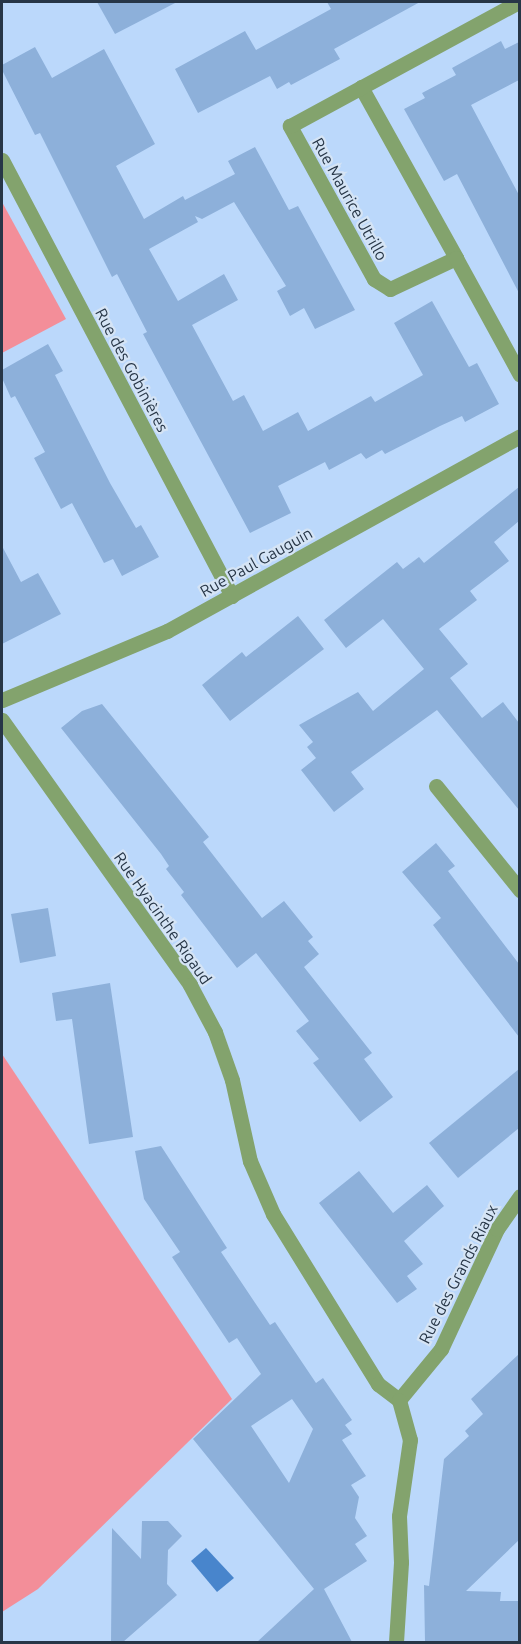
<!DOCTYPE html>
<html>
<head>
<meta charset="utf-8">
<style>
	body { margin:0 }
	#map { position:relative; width:521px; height:1644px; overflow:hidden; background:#bbd8fb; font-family:Ubuntu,sans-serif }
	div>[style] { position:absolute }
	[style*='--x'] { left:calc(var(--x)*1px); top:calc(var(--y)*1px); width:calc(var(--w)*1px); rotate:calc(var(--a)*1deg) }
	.green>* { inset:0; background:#f38e99 }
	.water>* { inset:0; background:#4885cc }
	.building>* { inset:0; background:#8db0da }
	.minor>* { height:15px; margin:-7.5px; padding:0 7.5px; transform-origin:7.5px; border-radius:7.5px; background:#83a36d }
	span { translate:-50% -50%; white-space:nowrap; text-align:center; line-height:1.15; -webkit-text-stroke:4.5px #d5e4f5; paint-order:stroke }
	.street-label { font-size:16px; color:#273647 }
	.frame { position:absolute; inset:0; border:3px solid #273647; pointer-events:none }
</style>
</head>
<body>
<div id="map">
	<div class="green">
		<div style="clip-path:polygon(2px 202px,66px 319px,2px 353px)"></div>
		<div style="clip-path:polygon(2px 1054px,232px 1399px,38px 1589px,2px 1612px)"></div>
	</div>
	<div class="water">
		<div style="clip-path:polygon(206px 1548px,234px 1578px,217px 1592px,191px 1561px)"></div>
	</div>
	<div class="building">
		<div style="clip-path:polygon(97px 2px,177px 2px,115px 34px)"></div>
		<div style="clip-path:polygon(327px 2px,420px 2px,334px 49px,340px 59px,291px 85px,289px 82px,277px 89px,270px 76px,198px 113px,175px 69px,245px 31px,256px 50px,331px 9px)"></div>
		<div style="clip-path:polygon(501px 41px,505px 49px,519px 42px,519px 80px,471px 105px,519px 195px,519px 293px,457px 174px,444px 181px,404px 109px,425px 98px,422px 93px,456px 75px,452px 68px)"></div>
		<div style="clip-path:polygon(35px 47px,52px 78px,104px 49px,155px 144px,116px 166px,144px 219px,183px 196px,185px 200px,235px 174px,228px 161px,255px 147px,289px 210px,298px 206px,355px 310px,315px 329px,304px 308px,290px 316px,277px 291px,286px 286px,234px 202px,202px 219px,195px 216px,198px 222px,149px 249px,178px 301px,224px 274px,238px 300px,192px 325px,233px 401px,244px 395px,263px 431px,298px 412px,308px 431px,371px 396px,375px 402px,423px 375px,394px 323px,432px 301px,469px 367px,477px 363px,499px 404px,465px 422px,462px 416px,440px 426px,385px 454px,382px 450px,366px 459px,361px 453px,329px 470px,325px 462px,278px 486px,291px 513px,250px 533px,143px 334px,147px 332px,117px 274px,112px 277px,40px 133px,35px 135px,2px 70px,2px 65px)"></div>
		<div style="clip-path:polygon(48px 344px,63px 371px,55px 375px,110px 483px,136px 528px,141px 525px,159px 557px,122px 576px,113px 559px,104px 563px,72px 503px,61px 509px,34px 458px,45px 452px,15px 396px,11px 398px,2px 378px,2px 370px)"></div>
		<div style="clip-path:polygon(519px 487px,519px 521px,494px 542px,509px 561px,470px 591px,477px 600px,439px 629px,468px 664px,450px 678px,482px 718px,503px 702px,519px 723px,519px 810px,437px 710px,351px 772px,364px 789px,334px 812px,301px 770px,316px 758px,307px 747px,313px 742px,299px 725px,358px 692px,373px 711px,424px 669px,383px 619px,346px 648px,324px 620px,397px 562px,403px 569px,419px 557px,424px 563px)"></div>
		<div style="clip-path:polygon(2px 546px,21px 582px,38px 573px,61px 614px,2px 644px)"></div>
		<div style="clip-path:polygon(298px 616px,324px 649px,230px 721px,202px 685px,242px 652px,246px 657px)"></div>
		<div style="clip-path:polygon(102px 704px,209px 837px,203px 842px,262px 918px,284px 901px,313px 937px,308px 941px,319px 954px,304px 967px,372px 1053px,364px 1059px,393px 1097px,360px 1122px,313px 1063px,319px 1059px,296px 1031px,309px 1021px,256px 953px,237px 968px,181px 895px,184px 892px,166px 869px,169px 866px,161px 854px,61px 728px,82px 711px)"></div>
		<div style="clip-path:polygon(436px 843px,455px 866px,448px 871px,519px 964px,519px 1037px,433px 925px,441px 918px,402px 872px)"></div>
		<div style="clip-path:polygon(48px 908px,56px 956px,20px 963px,11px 914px)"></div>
		<div style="clip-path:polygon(110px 983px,133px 1137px,89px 1144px,72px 1019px,56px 1021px,52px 993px)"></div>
		<div style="clip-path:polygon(519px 1069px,519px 1128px,458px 1178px,429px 1143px)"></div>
		<div style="clip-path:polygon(evenodd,161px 1146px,227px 1248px,221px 1252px,270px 1325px,275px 1322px,316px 1383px,323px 1378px,352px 1420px,345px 1425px,352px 1434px,342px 1440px,366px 1476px,351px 1485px,359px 1497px,355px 1518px,367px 1536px,355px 1544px,367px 1561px,324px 1589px,352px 1642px,257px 1642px,314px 1589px,193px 1439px,261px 1374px,237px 1338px,229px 1343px,172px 1257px,180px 1252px,144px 1199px,135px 1151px,161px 1146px,292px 1399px,313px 1429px,289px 1483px,251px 1426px,292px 1399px)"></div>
		<div style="clip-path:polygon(359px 1171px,393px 1213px,427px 1185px,444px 1206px,404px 1241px,423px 1264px,407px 1276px,417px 1289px,397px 1303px,319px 1203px)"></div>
		<div style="clip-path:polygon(519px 1354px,519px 1540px,466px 1591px,501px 1592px,500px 1601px,519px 1601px,519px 1642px,425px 1642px,424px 1585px,429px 1586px,444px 1459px,469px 1436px,465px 1431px,483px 1414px,471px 1399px)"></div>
		<div style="clip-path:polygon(142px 1521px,168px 1521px,182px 1536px,168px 1550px,167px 1584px,177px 1595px,123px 1642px,111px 1642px,112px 1528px,141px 1559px)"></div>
	</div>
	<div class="minor">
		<div style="--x:361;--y:87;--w:196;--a:60.9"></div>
		<div style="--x:456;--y:258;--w:73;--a:154.8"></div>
		<div style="--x:390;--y:289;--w:19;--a:-148"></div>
		<div style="--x:374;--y:279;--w:175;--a:-118.8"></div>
		<div style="--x:290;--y:126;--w:260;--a:-28.5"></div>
		<div style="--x:2;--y:160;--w:493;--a:62.2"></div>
		<div style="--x:456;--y:258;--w:133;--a:61.3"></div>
		<div style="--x:2;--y:700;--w:179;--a:-22.7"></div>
		<div style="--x:167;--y:631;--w:403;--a:-28.9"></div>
		<div style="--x:2;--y:720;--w:325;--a:54.6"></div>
		<div style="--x:190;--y:985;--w:53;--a:62"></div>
		<div style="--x:215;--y:1032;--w:51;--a:70.5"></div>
		<div style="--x:232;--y:1080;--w:83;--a:77.5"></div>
		<div style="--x:250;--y:1161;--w:58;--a:66.5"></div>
		<div style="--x:273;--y:1214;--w:200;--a:58.3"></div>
		<div style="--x:378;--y:1384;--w:26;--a:37"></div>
		<div style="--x:436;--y:786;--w:134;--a:51.1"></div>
		<div style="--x:399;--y:1400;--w:66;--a:-50.5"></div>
		<div style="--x:441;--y:1349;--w:132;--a:-65"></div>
		<div style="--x:497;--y:1229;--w:40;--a:-55.1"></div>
		<div style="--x:396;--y:1642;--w:80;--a:-86.4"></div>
		<div style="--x:401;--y:1562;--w:46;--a:-92.5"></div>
		<div style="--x:399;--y:1516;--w:77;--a:-81.8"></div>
		<div style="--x:410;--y:1440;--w:41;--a:-105.4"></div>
	</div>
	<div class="street-label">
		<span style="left:350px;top:199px;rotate:61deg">Rue Maurice Utrillo</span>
		<span style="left:132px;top:370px;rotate:62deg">Rue des Gobinières</span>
		<span style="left:256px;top:562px;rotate:-29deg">Rue Paul Gauguin</span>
		<span style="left:163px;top:918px;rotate:55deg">Rue Hyacinthe Rigaud</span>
		<span style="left:458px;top:1274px;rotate:-63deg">Rue des Grands Riaux</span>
	</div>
	<div class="frame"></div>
</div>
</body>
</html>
